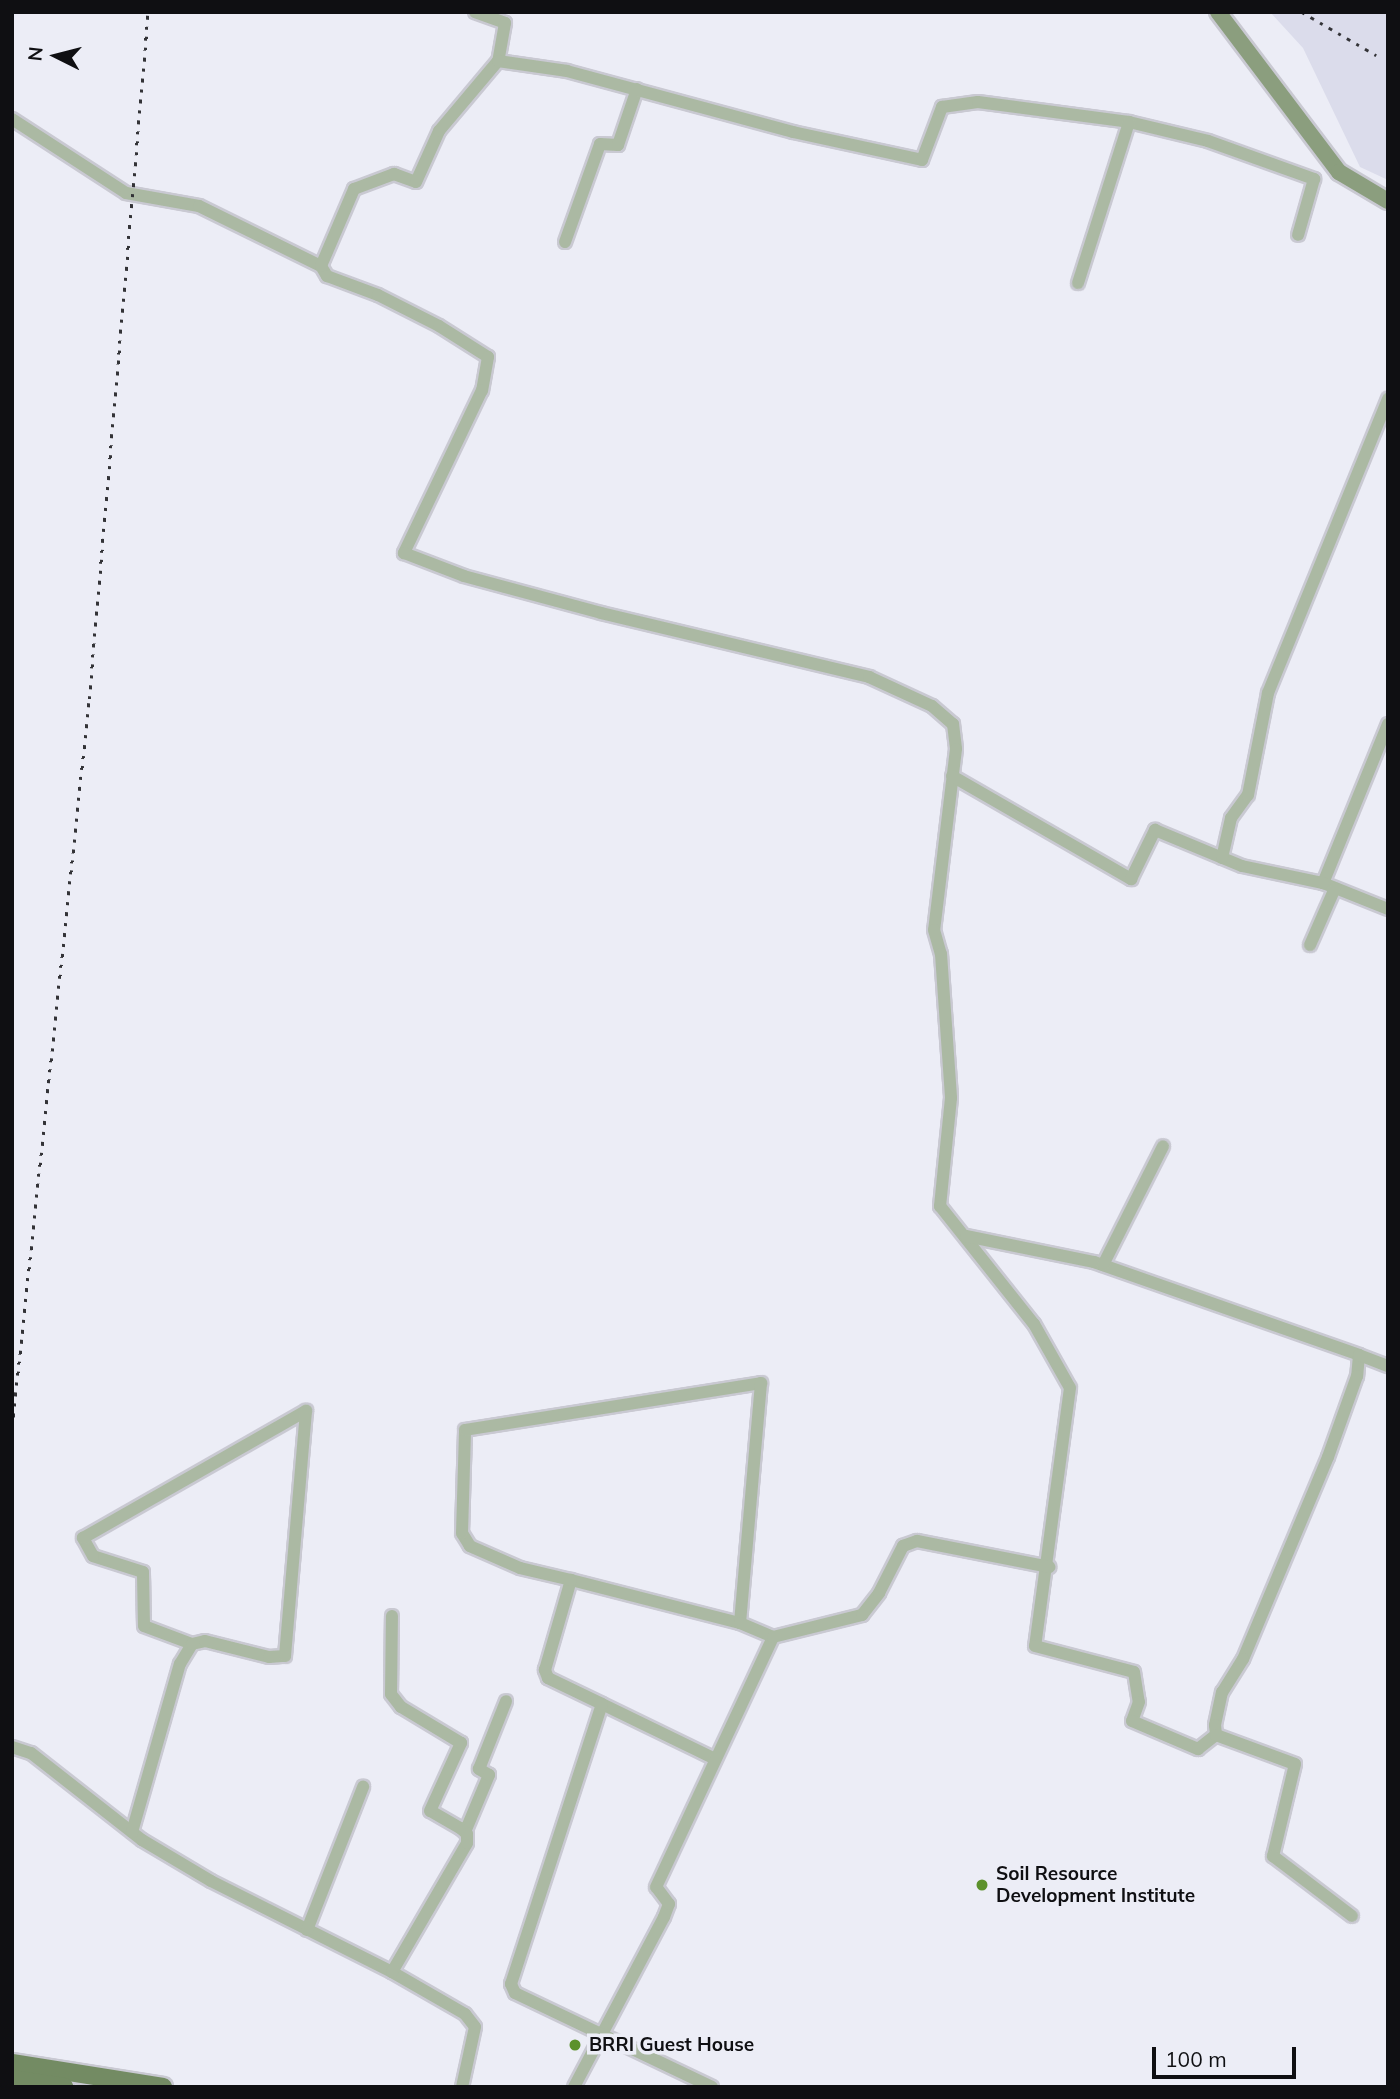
<!DOCTYPE html>
<html>
<head>
<meta charset="utf-8">
<style>
	body { margin:0 }
	#map { position:relative; width:1400px; height:2099px; overflow:hidden; background:#ecedf6; font-family:Mulish,sans-serif }
	div>[style] { position:absolute }
	[style*='--x'] { left:calc(var(--x)*1px); top:calc(var(--y)*1px); width:calc(var(--w)*1px); rotate:calc(var(--a)*1deg) }
	.built>* { inset:0; background:#dbdceb }
	.roads { filter:drop-shadow(2px 0 #c9c9d2) drop-shadow(-2px 0 #c9c9d2) drop-shadow(0 2px #c9c9d2) drop-shadow(0 -2px #c9c9d2) }
	.street>* { height:12px; margin:-6px; padding:0 6px; transform-origin:6px; border-radius:6px; background:#abb9a3 }
	.secondary>* { height:16px; margin:-8px; padding:0 8px; transform-origin:8px; border-radius:8px; background:#8b9e7e }
	.primary>* { height:18px; margin:-9px; padding:0 9px; transform-origin:9px; border-radius:9px; background:#738b63 }
	.rail>* { height:2.5px; margin-top:-1.25px; transform-origin:0; background:repeating-linear-gradient(90deg,#333337 0 3.5px,transparent 0 10.5px) }
	.dots>* { width:19px; height:19px; translate:-50% -50%; box-sizing:border-box; border:4px solid #ecedf6; border-radius:50% }
	span { translate:-50% -50%; white-space:nowrap; text-align:center; line-height:1.15; -webkit-text-stroke:7px #ecedf6; paint-order:stroke }
	.poi-label { font-size:19px; color:#0f0f12; font-weight:700 }
	.left { translate:0 -50%; text-align:left }
	.frame { position:absolute; inset:0; border:14px solid #0f0f12; pointer-events:none }
	.north { position:absolute; left:21px; top:21px; width:70px; height:70px; -webkit-text-stroke:5px #ecedf6; paint-order:stroke; rotate:276deg; font-size:19px; font-weight:700; line-height:28px; text-align:center; color:#0f0f12 }
	.north::after { content:''; display:block; margin:auto; width:24px; height:32px; background:#0f0f12; clip-path:polygon(50% 0,100% 100%,50% 72%,0 100%) }
	.scale { position:absolute; left:1152px; top:2047px; width:144px; height:32px; box-sizing:border-box; border:4px solid #0f0f12; border-top:0; padding-left:9px; font-size:21px; line-height:24px; white-space:nowrap; color:#0f0f12; -webkit-text-stroke:5px #ecedf6; paint-order:stroke }
</style>
</head>
<body>
<div id="map">
	<div class="built">
		<div style="clip-path:polygon(1270px 12px,1388px 12px,1388px 180px,1360px 167px,1303px 48px)"></div>
	</div>
	<div class="roads">
		<div class="street">
			<div style="--x:475;--y:12;--w:32;--a:20"></div>
			<div style="--x:505;--y:23;--w:39;--a:100"></div>
			<div style="--x:12;--y:119;--w:136;--a:33"></div>
			<div style="--x:126;--y:193;--w:74;--a:10.1"></div>
			<div style="--x:199;--y:206;--w:136;--a:26.2"></div>
			<div style="--x:321;--y:266;--w:12;--a:59"></div>
			<div style="--x:327;--y:276;--w:54;--a:20.4"></div>
			<div style="--x:378;--y:295;--w:68;--a:26.9"></div>
			<div style="--x:439;--y:326;--w:58;--a:32.3"></div>
			<div style="--x:488;--y:357;--w:34;--a:100"></div>
			<div style="--x:482;--y:390;--w:181;--a:115.6"></div>
			<div style="--x:404;--y:553;--w:64;--a:21"></div>
			<div style="--x:464;--y:576;--w:142;--a:15.1"></div>
			<div style="--x:601;--y:613;--w:276;--a:13.4"></div>
			<div style="--x:869;--y:677;--w:69;--a:24.7"></div>
			<div style="--x:932;--y:706;--w:28;--a:41"></div>
			<div style="--x:953;--y:724;--w:25;--a:83"></div>
			<div style="--x:956;--y:749;--w:182;--a:96.9"></div>
			<div style="--x:934;--y:930;--w:25;--a:74"></div>
			<div style="--x:941;--y:954;--w:144;--a:86"></div>
			<div style="--x:951;--y:1098;--w:109;--a:95.8"></div>
			<div style="--x:940;--y:1206;--w:151;--a:51.5"></div>
			<div style="--x:1034;--y:1324;--w:73;--a:60.6"></div>
			<div style="--x:1070;--y:1388;--w:260;--a:97.7"></div>
			<div style="--x:1035;--y:1646;--w:102;--a:14.7"></div>
			<div style="--x:1134;--y:1672;--w:30;--a:81"></div>
			<div style="--x:1139;--y:1702;--w:20;--a:110"></div>
			<div style="--x:1132;--y:1721;--w:72;--a:23"></div>
			<div style="--x:1198;--y:1749;--w:23;--a:-38"></div>
			<div style="--x:565;--y:242;--w:104;--a:-70.3"></div>
			<div style="--x:600;--y:144;--w:18;--a:3"></div>
			<div style="--x:618;--y:145;--w:59;--a:-71.3"></div>
			<div style="--x:321;--y:266;--w:84;--a:-66.8"></div>
			<div style="--x:354;--y:189;--w:43;--a:-20.6"></div>
			<div style="--x:394;--y:174;--w:23;--a:20"></div>
			<div style="--x:416;--y:182;--w:56;--a:-65.7"></div>
			<div style="--x:439;--y:131;--w:92;--a:-49.9"></div>
			<div style="--x:498;--y:61;--w:70;--a:8.2"></div>
			<div style="--x:567;--y:71;--w:234;--a:15.1"></div>
			<div style="--x:793;--y:132;--w:132;--a:12.2"></div>
			<div style="--x:922;--y:160;--w:57;--a:-69.3"></div>
			<div style="--x:942;--y:107;--w:36;--a:-8"></div>
			<div style="--x:978;--y:102;--w:152;--a:7.5"></div>
			<div style="--x:1129;--y:122;--w:81;--a:13.5"></div>
			<div style="--x:1208;--y:141;--w:113;--a:19.7"></div>
			<div style="--x:1314;--y:179;--w:58;--a:105.9"></div>
			<div style="--x:1078;--y:283;--w:169;--a:-72.4"></div>
			<div style="--x:1388;--y:724;--w:172;--a:112.2"></div>
			<div style="--x:1323;--y:883;--w:70;--a:21.8"></div>
			<div style="--x:952;--y:776;--w:207;--a:29.9"></div>
			<div style="--x:1131;--y:879;--w:55;--a:-63.9"></div>
			<div style="--x:1155;--y:830;--w:94;--a:22.5"></div>
			<div style="--x:1242;--y:866;--w:83;--a:11.9"></div>
			<div style="--x:1222;--y:858;--w:41;--a:-77.3"></div>
			<div style="--x:1231;--y:818;--w:29;--a:-54"></div>
			<div style="--x:1248;--y:795;--w:104;--a:-78.9"></div>
			<div style="--x:1268;--y:693;--w:318;--a:-67.8"></div>
			<div style="--x:1310;--y:945;--w:62;--a:-66.3"></div>
			<div style="--x:966;--y:1236;--w:131;--a:11.5"></div>
			<div style="--x:1094;--y:1262;--w:281;--a:19.3"></div>
			<div style="--x:1359;--y:1355;--w:21;--a:95"></div>
			<div style="--x:1357;--y:1376;--w:86;--a:109.7"></div>
			<div style="--x:1328;--y:1457;--w:219;--a:112.8"></div>
			<div style="--x:1243;--y:1659;--w:39;--a:122"></div>
			<div style="--x:1222;--y:1692;--w:34;--a:102"></div>
			<div style="--x:1215;--y:1725;--w:10;--a:84"></div>
			<div style="--x:1216;--y:1735;--w:84;--a:20.2"></div>
			<div style="--x:1295;--y:1764;--w:95;--a:103.4"></div>
			<div style="--x:1273;--y:1856;--w:99;--a:37.2"></div>
			<div style="--x:1103;--y:1265;--w:133;--a:-63.2"></div>
			<div style="--x:1359;--y:1355;--w:31;--a:21"></div>
			<div style="--x:571;--y:1580;--w:174;--a:14.3"></div>
			<div style="--x:192;--y:1644;--w:51;--a:-159.4"></div>
			<div style="--x:144;--y:1626;--w:54;--a:-91.1"></div>
			<div style="--x:143;--y:1572;--w:52;--a:-162.3"></div>
			<div style="--x:93;--y:1556;--w:21;--a:-119"></div>
			<div style="--x:83;--y:1538;--w:257;--a:-29.7"></div>
			<div style="--x:602;--y:1704;--w:123;--a:25.9"></div>
			<div style="--x:12;--y:1747;--w:20;--a:18"></div>
			<div style="--x:31;--y:1753;--w:141;--a:38.1"></div>
			<div style="--x:142;--y:1840;--w:80;--a:30.7"></div>
			<div style="--x:211;--y:1881;--w:203;--a:26.7"></div>
			<div style="--x:392;--y:1972;--w:84;--a:29.9"></div>
			<div style="--x:465;--y:2014;--w:16;--a:52"></div>
			<div style="--x:475;--y:2027;--w:61;--a:102.2"></div>
			<div style="--x:132;--y:1832;--w:175;--a:-74.1"></div>
			<div style="--x:180;--y:1664;--w:23;--a:-59"></div>
			<div style="--x:192;--y:1644;--w:13;--a:-13"></div>
			<div style="--x:205;--y:1641;--w:66;--a:14"></div>
			<div style="--x:269;--y:1657;--w:16;--a:-4"></div>
			<div style="--x:285;--y:1656;--w:246;--a:-85.1"></div>
			<div style="--x:465;--y:1832;--w:62;--a:-67.2"></div>
			<div style="--x:489;--y:1775;--w:12;--a:-149"></div>
			<div style="--x:479;--y:1769;--w:73;--a:-68.3"></div>
			<div style="--x:307;--y:1930;--w:154;--a:-68.6"></div>
			<div style="--x:392;--y:1972;--w:149;--a:-59.8"></div>
			<div style="--x:467;--y:1843;--w:9;--a:-90"></div>
			<div style="--x:467;--y:1834;--w:9;--a:-139"></div>
			<div style="--x:460;--y:1828;--w:34;--a:-150"></div>
			<div style="--x:430;--y:1811;--w:75;--a:-65.5"></div>
			<div style="--x:461;--y:1743;--w:70;--a:-149"></div>
			<div style="--x:401;--y:1707;--w:16;--a:-128"></div>
			<div style="--x:391;--y:1694;--w:78;--a:-89.3"></div>
			<div style="--x:574;--y:2087;--w:192;--a:-62.1"></div>
			<div style="--x:664;--y:1917;--w:14;--a:-69"></div>
			<div style="--x:669;--y:1904;--w:21;--a:-127"></div>
			<div style="--x:656;--y:1887;--w:276;--a:-64.9"></div>
			<div style="--x:712;--y:2087;--w:218;--a:-154.5"></div>
			<div style="--x:515;--y:1993;--w:10;--a:-114"></div>
			<div style="--x:511;--y:1984;--w:294;--a:-72"></div>
			<div style="--x:602;--y:1704;--w:60;--a:-154.3"></div>
			<div style="--x:548;--y:1678;--w:9;--a:-111"></div>
			<div style="--x:545;--y:1670;--w:94;--a:-73.9"></div>
			<div style="--x:571;--y:1580;--w:52;--a:-166.8"></div>
			<div style="--x:520;--y:1568;--w:55;--a:-156.3"></div>
			<div style="--x:470;--y:1546;--w:15;--a:-122"></div>
			<div style="--x:462;--y:1533;--w:103;--a:-88.3"></div>
			<div style="--x:465;--y:1430;--w:300;--a:-9"></div>
			<div style="--x:761;--y:1383;--w:241;--a:95"></div>
			<div style="--x:740;--y:1623;--w:36;--a:23"></div>
			<div style="--x:773;--y:1637;--w:92;--a:-13.9"></div>
			<div style="--x:862;--y:1615;--w:28;--a:-52"></div>
			<div style="--x:879;--y:1593;--w:53;--a:-62.9"></div>
			<div style="--x:903;--y:1546;--w:15;--a:-20"></div>
			<div style="--x:917;--y:1541;--w:135;--a:11.1"></div>
		</div>
		<div class="secondary">
			<div style="--x:1218;--y:12;--w:201;--a:52.9"></div>
			<div style="--x:1339;--y:172;--w:57;--a:30.6"></div>
		</div>
		<div class="primary">
			<div style="--x:12;--y:2063;--w:153;--a:9"></div>
			<div style="--x:12;--y:2079;--w:53;--a:8.7"></div>
		</div>
	</div>
	<div class="rail">
		<div style="--x:1302;--y:12;--w:86;--a:30.2"></div>
		<div style="--x:12;--y:1427;--w:732;--a:-83.96"></div>
		<div style="--x:89;--y:699;--w:690;--a:-85.09"></div>
	</div>
	<div class="dots">
		<div style="left:982px;top:1885px;background:#5c912c"></div>
		<div style="left:575px;top:2045px;background:#5c912c"></div>
	</div>
	<div class="poi-label">
		<span class="left" style="left:996px;top:1885px">Soil Resource<br>Development Institute</span>
		<span class="left" style="left:589px;top:2045px">BRRI Guest House</span>
	</div>
	<div class="frame"></div>
	<div class="north">N</div>
	<div class="scale">100 m</div>
</div>
</body>
</html>
